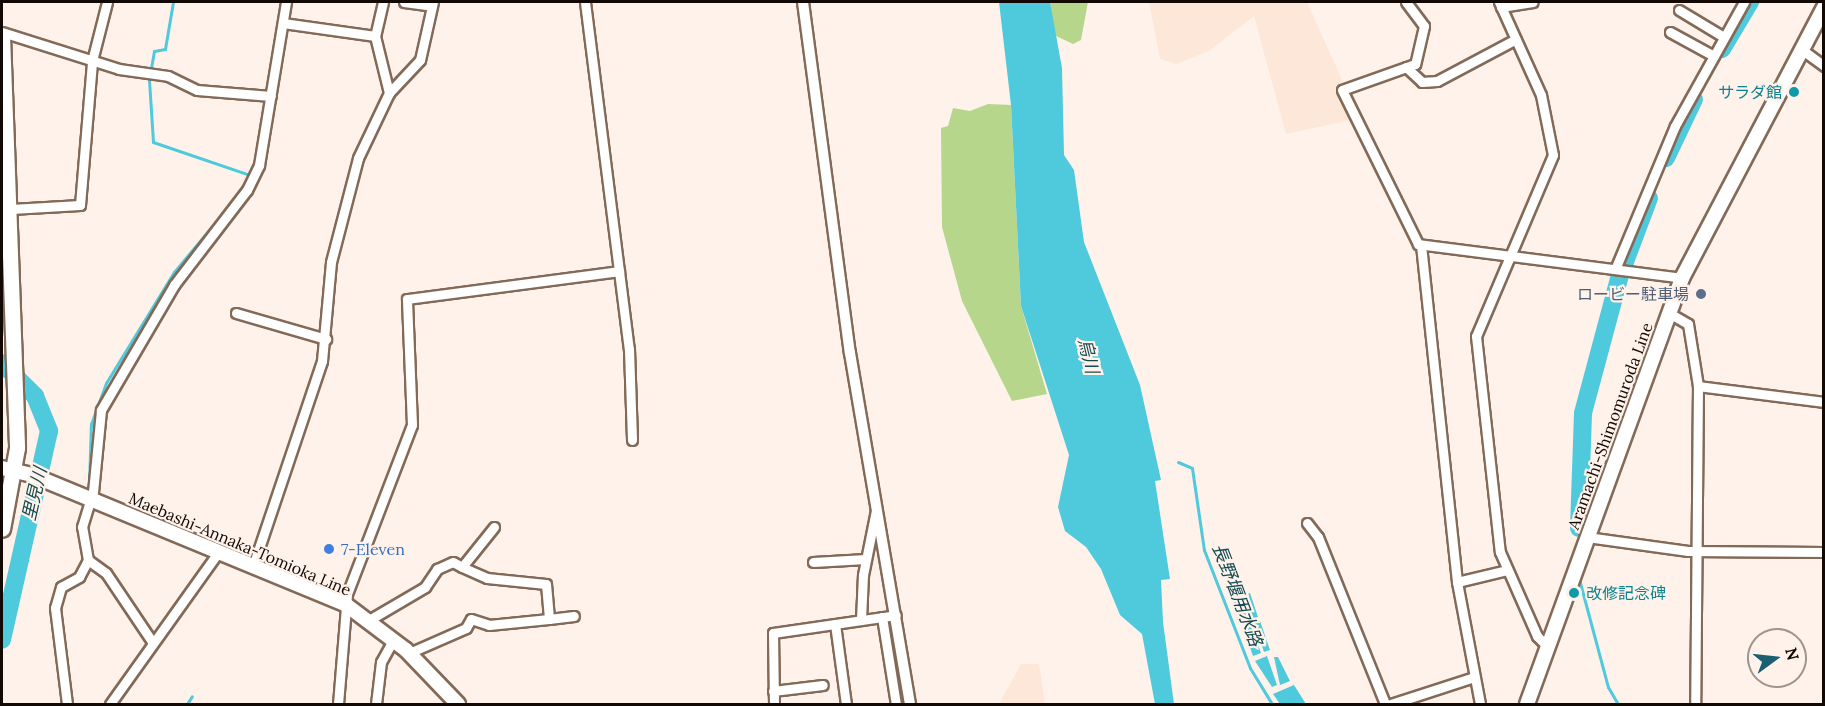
<!DOCTYPE html>
<html>
<head>
<meta charset="utf-8">
<style>
	body { margin:0 }
	#map { position:relative; width:1825px; height:706px; overflow:hidden; background:#fef2ea; font-family:Lora,"Noto Sans JP",serif }
	div>[style] { position:absolute }
	[style*='--x'] { left:calc(var(--x)*1px); top:calc(var(--y)*1px); width:calc(var(--w)*1px); rotate:calc(var(--a)*1deg) }
	.built>* { inset:0; background:#fde7d9 }
	.green>* { inset:0; background:#b6d68c }
	.water>* { inset:0; background:#4fc9dc }
	.stream>* { height:3px; margin:-1.5px; padding:0 1.5px; transform-origin:1.5px; border-radius:1.5px; background:#4fc9dc }
	.river>* { height:18px; margin:-9px; padding:0 9px; transform-origin:9px; border-radius:9px; background:#4fc9dc }
	.roads { filter:drop-shadow(2px 0 #836a58) drop-shadow(-2px 0 #836a58) drop-shadow(0 2px #836a58) drop-shadow(0 -2px #836a58) }
	.minor>* { height:9px; margin:-4.5px; padding:0 4.5px; transform-origin:4.5px; border-radius:4.5px; background:#fff }
	.tertiary>* { height:10px; margin:-5px; padding:0 5px; transform-origin:5px; border-radius:5px; background:#fff }
	.primary>* { height:14px; margin:-7px; padding:0 7px; transform-origin:7px; border-radius:7px; background:#fff }
	.trunk>* { height:15px; margin:-7.5px; padding:0 7.5px; transform-origin:7.5px; border-radius:7.5px; background:#fff }
	.dots>* { width:16px; height:16px; translate:-50% -50%; box-sizing:border-box; border:3px solid #fef2ea; border-radius:50% }
	span { translate:-50% -50%; white-space:nowrap; text-align:center; line-height:1.15; -webkit-text-stroke:4.5px #fef2ea; paint-order:stroke }
	.culture-label { font-size:16px; color:#0d838f }
	.right { translate:-100% -50%; text-align:right }
	.left { translate:0 -50%; text-align:left }
	.service-label { font-size:16px; color:#4e5e75 }
	.street-label { font-size:16px; color:#120904 }
	.shop-label { font-size:16px; color:#366cbe }
	.water-label { font-size:18px; color:#144a52; font-style:italic }
	.frame { position:absolute; inset:0; border:3px solid #120904; pointer-events:none }
	.north { position:absolute; left:1747px; top:628px; width:60px; height:60px; box-sizing:border-box; background:#fef2ea; border:2px solid #a0958e; border-radius:50%; rotate:75deg; font-size:16px; font-weight:700; line-height:24px; text-align:center; color:#120904 }
	.north::after { content:''; display:block; margin:auto; width:21px; height:27px; background:#1b6072; clip-path:polygon(50% 0,100% 100%,50% 72%,0 100%) }
</style>
</head>
<body>
<div id="map">
	<div class="built">
		<div style="clip-path:polygon(1149px 2px,1307px 2px,1343px 82px,1335px 86px,1351px 120px,1286px 134px,1254px 16px,1209px 51px,1176px 64px,1160px 59px)"></div>
		<div style="clip-path:polygon(1021px 664px,1039px 664px,1045px 704px,999px 704px)"></div>
	</div>
	<div class="green">
		<div style="clip-path:polygon(1050px 2px,1088px 2px,1081px 40px,1073px 44px,1054px 35px)"></div>
		<div style="clip-path:polygon(988px 104px,1011px 105px,1021px 306px,1047px 394px,1012px 401px,962px 301px,942px 227px,941px 128px,948px 126px,953px 108px,970px 111px)"></div>
	</div>
	<div class="water">
		<div style="clip-path:polygon(999px 2px,1050px 2px,1062px 68px,1064px 155px,1074px 170px,1084px 242px,1140px 385px,1161px 480px,1155px 481px,1170px 579px,1161px 580px,1163px 622px,1174px 704px,1155px 704px,1142px 634px,1120px 615px,1101px 569px,1086px 547px,1065px 531px,1058px 507px,1069px 455px,1021px 306px,1011px 105px)"></div>
		<div style="clip-path:polygon(1250px 593px,1258px 617px,1252px 619px,1244px 595px)"></div>
		<div style="clip-path:polygon(1238px 596px,1249px 619px,1241px 622px,1234px 601px)"></div>
		<div style="clip-path:polygon(1260px 621px,1270px 650px,1264px 652px,1255px 623px)"></div>
		<div style="clip-path:polygon(1251px 624px,1261px 653px,1253px 656px,1243px 627px)"></div>
		<div style="clip-path:polygon(1267px 656px,1277px 685px,1272px 687px,1255px 661px)"></div>
		<div style="clip-path:polygon(1274px 657px,1278px 657px,1290px 681px,1280px 685px)"></div>
		<div style="clip-path:polygon(1294px 685px,1306px 704px,1280px 704px,1273px 694px)"></div>
	</div>
	<div class="stream">
		<div style="--x:173;--y:2;--w:48;--a:99.7"></div>
		<div style="--x:165;--y:49;--w:11;--a:170"></div>
		<div style="--x:154;--y:51;--w:29;--a:100"></div>
		<div style="--x:149;--y:80;--w:62;--a:86.3"></div>
		<div style="--x:153;--y:142;--w:102;--a:18.8"></div>
		<div style="--x:237;--y:196;--w:14;--a:-56"></div>
		<div style="--x:1178;--y:462;--w:15;--a:23"></div>
		<div style="--x:1192;--y:468;--w:83;--a:81.7"></div>
		<div style="--x:1204;--y:550;--w:127;--a:68.7"></div>
		<div style="--x:1250;--y:668;--w:42;--a:58.6"></div>
		<div style="--x:89;--y:483;--w:59;--a:-88.1"></div>
		<div style="--x:91;--y:424;--w:44;--a:-69.9"></div>
		<div style="--x:106;--y:383;--w:130;--a:-58.5"></div>
		<div style="--x:174;--y:272;--w:92;--a:-50.3"></div>
		<div style="--x:1579;--y:579;--w:112;--a:75"></div>
		<div style="--x:1608;--y:687;--w:20;--a:60"></div>
		<div style="--x:187;--y:704;--w:9;--a:-58"></div>
	</div>
	<div class="river">
		<div style="--x:1722;--y:49;--w:55;--a:-59.2"></div>
		<div style="--x:1666;--y:158;--w:65;--a:-64.6"></div>
		<div style="--x:2;--y:363;--w:47;--a:45"></div>
		<div style="--x:35;--y:396;--w:38;--a:68"></div>
		<div style="--x:49;--y:431;--w:214;--a:102.7"></div>
		<div style="--x:1579;--y:528;--w:115;--a:-88"></div>
		<div style="--x:1583;--y:413;--w:143;--a:-75"></div>
		<div style="--x:1620;--y:275;--w:82;--a:-69.4"></div>
	</div>
	<div class="roads">
		<div class="minor">
			<div style="--x:383;--y:2;--w:35;--a:103"></div>
			<div style="--x:375;--y:36;--w:59;--a:76.2"></div>
			<div style="--x:404;--y:2;--w:28;--a:8"></div>
			<div style="--x:585;--y:2;--w:350;--a:82.8"></div>
			<div style="--x:629;--y:349;--w:91;--a:88.1"></div>
			<div style="--x:1406;--y:2;--w:30;--a:53"></div>
			<div style="--x:1424;--y:26;--w:39;--a:103"></div>
			<div style="--x:1415;--y:64;--w:77;--a:160.4"></div>
			<div style="--x:1342;--y:90;--w:172;--a:63.7"></div>
			<div style="--x:1418;--y:244;--w:266;--a:7.3"></div>
			<div style="--x:1499;--y:2;--w:102;--a:65.7"></div>
			<div style="--x:1541;--y:95;--w:61;--a:78.7"></div>
			<div style="--x:1553;--y:155;--w:197;--a:113"></div>
			<div style="--x:1476;--y:336;--w:217;--a:83.7"></div>
			<div style="--x:1500;--y:552;--w:92;--a:66.2"></div>
			<div style="--x:1537;--y:636;--w:16;--a:45"></div>
			<div style="--x:1501;--y:7;--w:32;--a:-9"></div>
			<div style="--x:1679;--y:10;--w:52;--a:31"></div>
			<div style="--x:283;--y:23;--w:93;--a:8"></div>
			<div style="--x:2;--y:32;--w:123;--a:17.5"></div>
			<div style="--x:119;--y:69;--w:49;--a:8.1"></div>
			<div style="--x:168;--y:76;--w:32;--a:26"></div>
			<div style="--x:197;--y:90;--w:74;--a:4.6"></div>
			<div style="--x:1670;--y:32;--w:50;--a:28.6"></div>
			<div style="--x:1801;--y:49;--w:29;--a:36"></div>
			<div style="--x:1406;--y:67;--w:22;--a:43"></div>
			<div style="--x:1422;--y:82;--w:15;--a:-4"></div>
			<div style="--x:1437;--y:81;--w:89;--a:-28"></div>
			<div style="--x:11;--y:209;--w:69;--a:-3.3"></div>
			<div style="--x:80;--y:205;--w:144;--a:-85.2"></div>
			<div style="--x:92;--y:61;--w:61;--a:-75.7"></div>
			<div style="--x:1421;--y:245;--w:339;--a:83.9"></div>
			<div style="--x:1457;--y:582;--w:124;--a:79.3"></div>
			<div style="--x:1616;--y:267;--w:153;--a:-67.3"></div>
			<div style="--x:1675;--y:126;--w:142;--a:-60.9"></div>
			<div style="--x:236;--y:313;--w:94;--a:16.1"></div>
			<div style="--x:1669;--y:313;--w:22;--a:30"></div>
			<div style="--x:1688;--y:324;--w:63;--a:80.8"></div>
			<div style="--x:1698;--y:386;--w:318;--a:90.5"></div>
			<div style="--x:1698;--y:386;--w:127;--a:7.2"></div>
			<div style="--x:1307;--y:523;--w:18;--a:52"></div>
			<div style="--x:1318;--y:537;--w:180;--a:68.1"></div>
			<div style="--x:494;--y:527;--w:51;--a:128.7"></div>
			<div style="--x:462;--y:567;--w:27;--a:24"></div>
			<div style="--x:487;--y:578;--w:59;--a:5.8"></div>
			<div style="--x:546;--y:584;--w:35;--a:85"></div>
			<div style="--x:549;--y:619;--w:25;--a:-7"></div>
			<div style="--x:1587;--y:537;--w:102;--a:7.9"></div>
			<div style="--x:1688;--y:551;--w:136;--a:0.4"></div>
			<div style="--x:88;--y:560;--w:22;--a:36"></div>
			<div style="--x:106;--y:573;--w:84;--a:56.1"></div>
			<div style="--x:813;--y:562;--w:53;--a:-3.2"></div>
			<div style="--x:253;--y:566;--w:216;--a:-71.4"></div>
			<div style="--x:322;--y:361;--w:99;--a:-84.8"></div>
			<div style="--x:331;--y:262;--w:107;--a:-75.4"></div>
			<div style="--x:358;--y:158;--w:72;--a:-64.5"></div>
			<div style="--x:389;--y:93;--w:45;--a:-46.8"></div>
			<div style="--x:420;--y:60;--w:59;--a:-77.4"></div>
			<div style="--x:1457;--y:582;--w:51;--a:-13.5"></div>
			<div style="--x:882;--y:617;--w:88;--a:80.9"></div>
			<div style="--x:369;--y:620;--w:65;--a:-30.5"></div>
			<div style="--x:425;--y:587;--w:22;--a:-56"></div>
			<div style="--x:437;--y:569;--w:17;--a:-24"></div>
			<div style="--x:453;--y:562;--w:10;--a:29"></div>
			<div style="--x:861;--y:620;--w:45;--a:-87.5"></div>
			<div style="--x:863;--y:575;--w:66;--a:-78.7"></div>
			<div style="--x:835;--y:624;--w:81;--a:82.2"></div>
			<div style="--x:409;--y:653;--w:62;--a:-23.7"></div>
			<div style="--x:466;--y:628;--w:10;--a:-61"></div>
			<div style="--x:471;--y:619;--w:19;--a:18"></div>
			<div style="--x:489;--y:625;--w:60;--a:-5.7"></div>
			<div style="--x:773;--y:691;--w:50;--a:-6.8"></div>
			<div style="--x:67;--y:704;--w:97;--a:-97.1"></div>
			<div style="--x:55;--y:608;--w:22;--a:-74"></div>
			<div style="--x:61;--y:587;--w:21;--a:-29"></div>
			<div style="--x:79;--y:577;--w:19;--a:-62"></div>
			<div style="--x:88;--y:560;--w:34;--a:-100"></div>
			<div style="--x:82;--y:527;--w:37;--a:-73"></div>
			<div style="--x:93;--y:492;--w:82;--a:-84.4"></div>
			<div style="--x:101;--y:410;--w:145;--a:-59.7"></div>
			<div style="--x:174;--y:285;--w:120;--a:-52.5"></div>
			<div style="--x:247;--y:190;--w:28;--a:-64"></div>
			<div style="--x:259;--y:165;--w:165;--a:-80.6"></div>
			<div style="--x:110;--y:704;--w:189;--a:-54.5"></div>
			<div style="--x:338;--y:704;--w:110;--a:-85.3"></div>
			<div style="--x:347;--y:594;--w:181;--a:-69"></div>
			<div style="--x:412;--y:425;--w:126;--a:-92.3"></div>
			<div style="--x:407;--y:299;--w:214;--a:-7.5"></div>
			<div style="--x:376;--y:704;--w:42;--a:-83.2"></div>
			<div style="--x:381;--y:662;--w:25;--a:-61"></div>
			<div style="--x:774;--y:704;--w:71;--a:-90.8"></div>
			<div style="--x:773;--y:633;--w:124;--a:-8.3"></div>
			<div style="--x:1391;--y:704;--w:87;--a:-18"></div>
		</div>
		<div class="tertiary">
			<div style="--x:803;--y:2;--w:354;--a:82.4"></div>
			<div style="--x:850;--y:353;--w:356;--a:80.3"></div>
		</div>
		<div class="primary">
			<div style="--x:2;--y:468;--w:31;--a:13"></div>
			<div style="--x:32;--y:475;--w:339;--a:22.4"></div>
			<div style="--x:345;--y:604;--w:76;--a:37"></div>
			<div style="--x:406;--y:650;--w:75;--a:46.1"></div>
			<div style="--x:1527;--y:704;--w:453;--a:-70"></div>
			<div style="--x:1682;--y:278;--w:306;--a:-62.3"></div>
		</div>
		<div class="trunk">
			<div style="--x:2;--y:36;--w:412;--a:87.9"></div>
			<div style="--x:17;--y:448;--w:82;--a:100.5"></div>
		</div>
	</div>
	<div class="dots">
		<div style="left:1794px;top:92px;background:#0f9aa8"></div>
		<div style="left:1701px;top:294px;background:#5c6f8a"></div>
		<div style="left:329px;top:549px;background:#3f7fe0"></div>
		<div style="left:1574px;top:593px;background:#0f9aa8"></div>
	</div>
	<div class="culture-label">
		<span class="right" style="left:1782px;top:92px">サラダ館</span>
		<span class="left" style="left:1586px;top:593px">改修記念碑</span>
	</div>
	<div class="service-label">
		<span class="right" style="left:1689px;top:294px">ロービー駐車場</span>
	</div>
	<div class="street-label">
		<span style="left:1610px;top:426px;rotate:-70deg">Aramachi-Shimomuroda Line</span>
		<span style="left:240px;top:544px;rotate:23deg">Maebashi-Annaka-Tomioka Line</span>
	</div>
	<div class="shop-label">
		<span class="left" style="left:341px;top:549px">7-Eleven</span>
	</div>
	<div class="water-label">
		<span style="left:1088px;top:356px;rotate:76deg">烏川</span>
		<span style="left:35px;top:494px;rotate:-77deg">里見川</span>
		<span style="left:1237px;top:595px;rotate:69deg">長野堰用水路</span>
	</div>
	<div class="frame"></div>
	<div class="north">N</div>
</div>
</body>
</html>
